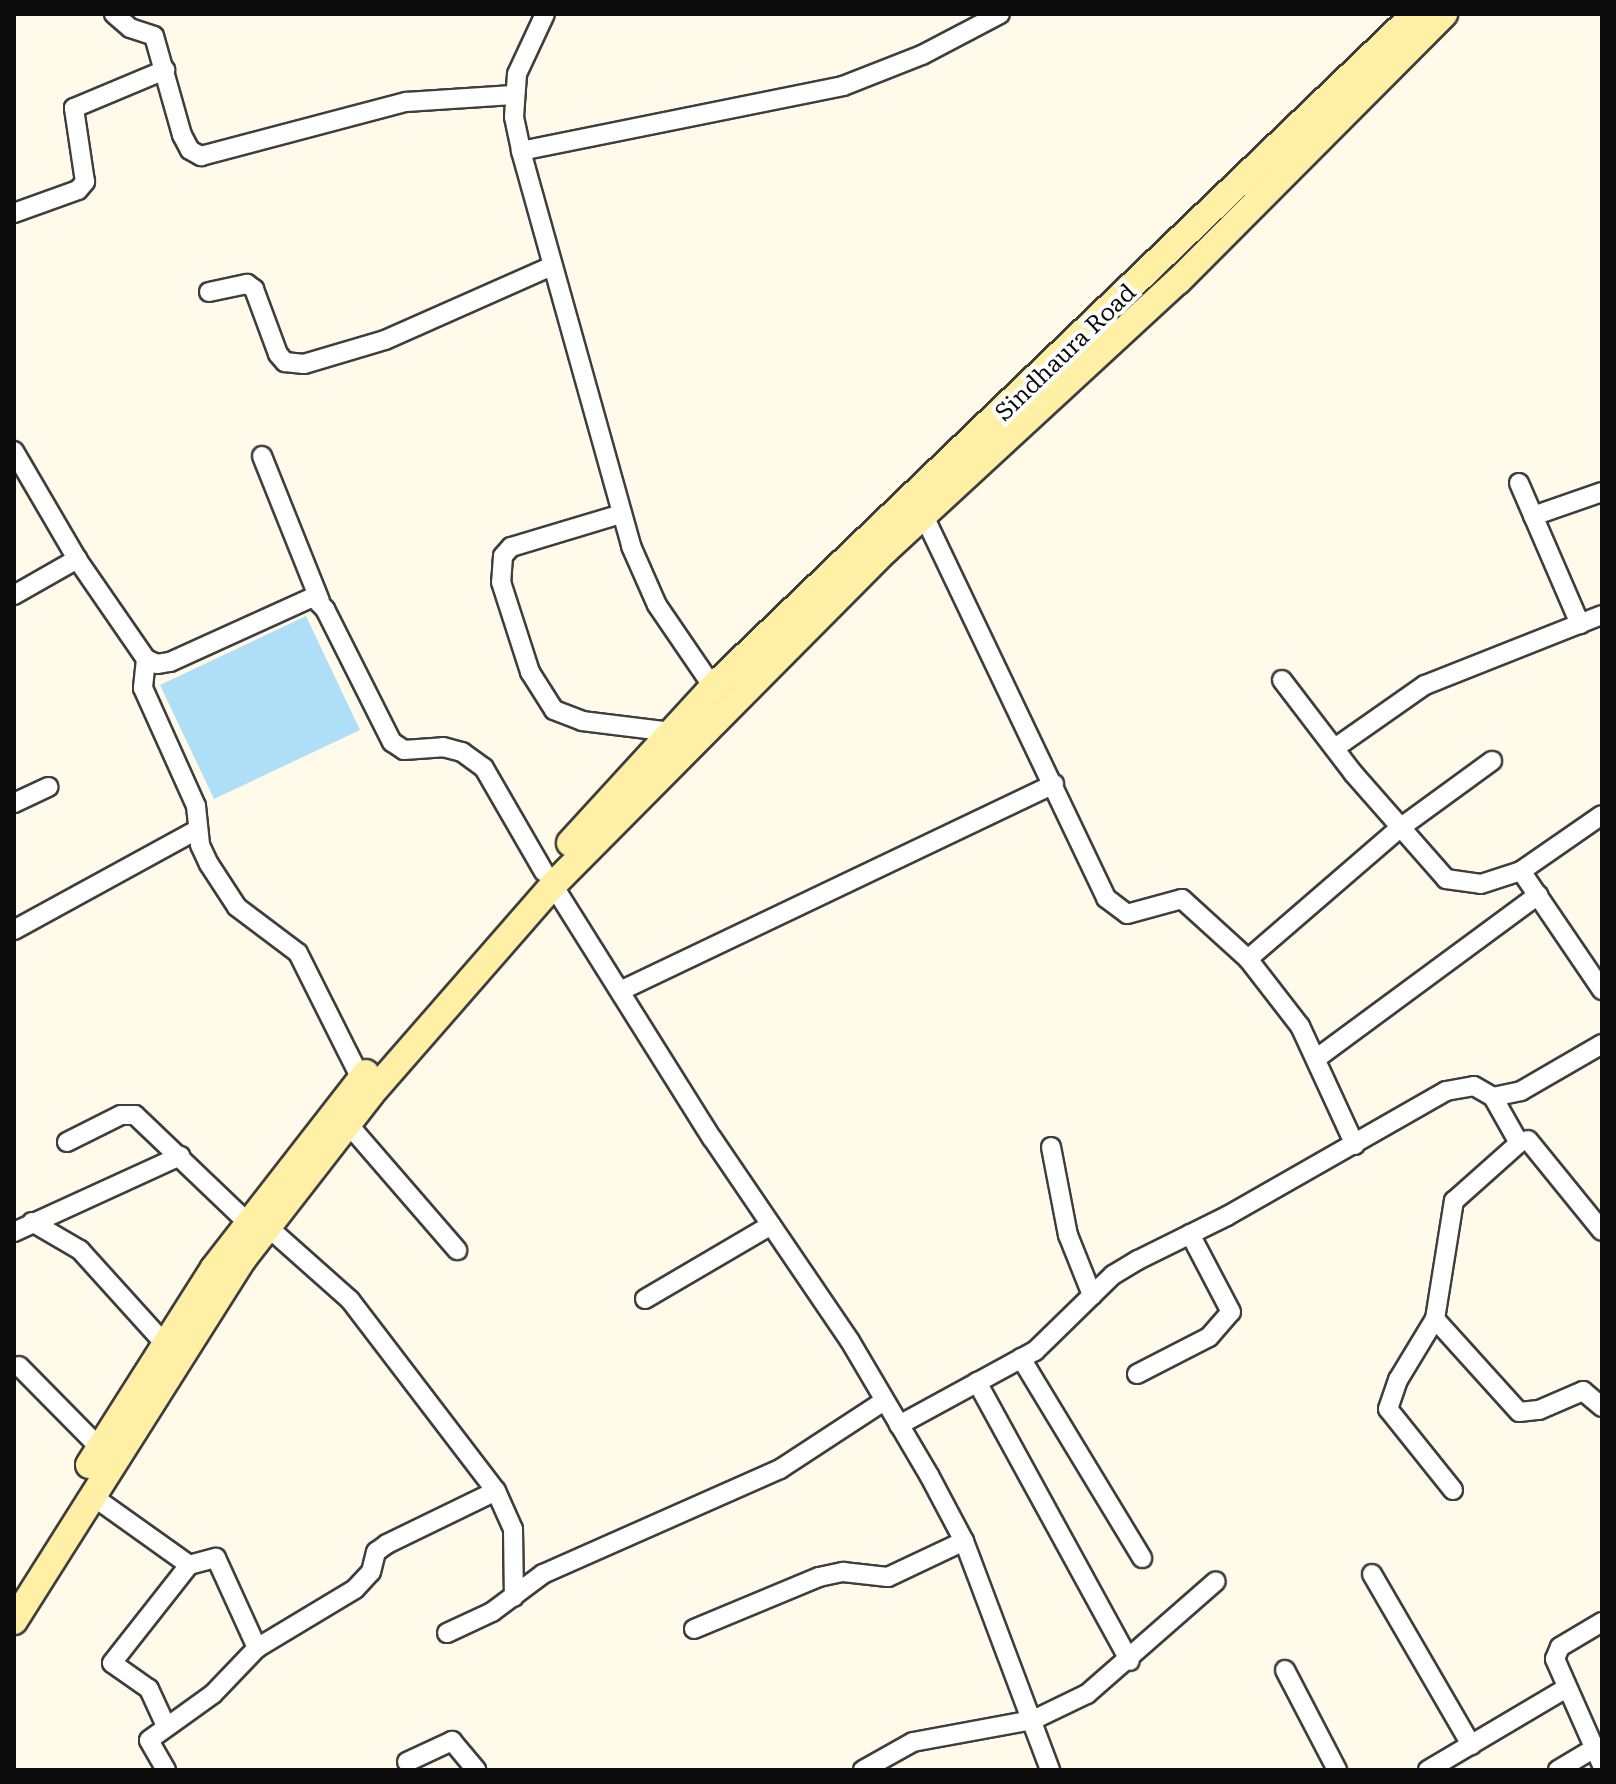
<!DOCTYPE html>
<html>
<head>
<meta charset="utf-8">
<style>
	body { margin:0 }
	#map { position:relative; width:1616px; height:1784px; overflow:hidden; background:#fffaea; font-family:"Roboto Serif",serif }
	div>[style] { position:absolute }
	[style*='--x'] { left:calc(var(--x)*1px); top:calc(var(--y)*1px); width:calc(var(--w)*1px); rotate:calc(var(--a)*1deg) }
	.water>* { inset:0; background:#afdff6 }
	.roads { filter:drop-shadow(2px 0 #3e3e3e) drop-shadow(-2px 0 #3e3e3e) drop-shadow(0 2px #3e3e3e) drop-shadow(0 -2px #3e3e3e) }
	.street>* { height:18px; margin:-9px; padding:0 9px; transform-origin:9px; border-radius:9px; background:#fff }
	.secondary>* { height:26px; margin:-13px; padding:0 13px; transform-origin:13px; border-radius:13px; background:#fff0a5 }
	span { translate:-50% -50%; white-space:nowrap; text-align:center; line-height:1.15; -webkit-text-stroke:8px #fff; paint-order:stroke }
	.street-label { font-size:24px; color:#0b0b0b }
	.frame { position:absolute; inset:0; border:16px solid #0b0b0b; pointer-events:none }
</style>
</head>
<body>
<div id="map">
	<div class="water">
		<div style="clip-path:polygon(306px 616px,360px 730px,214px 799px,160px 685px)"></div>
	</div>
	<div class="roads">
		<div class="street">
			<div style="--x:114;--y:14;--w:21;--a:41"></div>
			<div style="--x:130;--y:28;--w:25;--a:18"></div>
			<div style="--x:154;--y:36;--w:103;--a:74.2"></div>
			<div style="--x:182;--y:135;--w:17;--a:62"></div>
			<div style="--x:190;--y:150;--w:13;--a:29"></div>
			<div style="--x:201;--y:156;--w:212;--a:-14.8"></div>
			<div style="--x:406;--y:102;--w:107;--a:-3.7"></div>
			<div style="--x:545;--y:14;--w:66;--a:115"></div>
			<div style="--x:517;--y:74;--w:43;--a:94"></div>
			<div style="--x:514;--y:117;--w:35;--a:78"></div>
			<div style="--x:521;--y:151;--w:410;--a:74.4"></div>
			<div style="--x:631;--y:546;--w:64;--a:66.2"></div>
			<div style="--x:657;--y:605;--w:99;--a:55.7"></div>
			<div style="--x:521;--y:151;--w:328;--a:-11.4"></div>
			<div style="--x:843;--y:86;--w:85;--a:-21.4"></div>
			<div style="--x:922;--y:55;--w:88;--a:-27.7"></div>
			<div style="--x:14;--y:213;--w:68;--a:-19.8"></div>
			<div style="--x:78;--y:190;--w:11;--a:-49"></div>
			<div style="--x:85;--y:182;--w:75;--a:-98.5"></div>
			<div style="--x:74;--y:108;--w:99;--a:-22.7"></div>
			<div style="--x:209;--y:292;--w:39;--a:-12"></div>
			<div style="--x:247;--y:284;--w:9;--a:36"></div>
			<div style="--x:254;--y:289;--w:69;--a:69.7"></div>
			<div style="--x:278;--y:354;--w:11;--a:49"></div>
			<div style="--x:285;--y:362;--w:19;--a:6"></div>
			<div style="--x:304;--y:364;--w:84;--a:-16.5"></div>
			<div style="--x:385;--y:340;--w:183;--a:-23.9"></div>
			<div style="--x:14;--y:451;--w:125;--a:59.7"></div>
			<div style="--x:77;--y:559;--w:121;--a:55.4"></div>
			<div style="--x:146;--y:659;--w:12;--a:24"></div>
			<div style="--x:157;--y:664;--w:13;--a:-9"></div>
			<div style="--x:170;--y:662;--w:157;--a:-24.4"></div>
			<div style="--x:313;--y:597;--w:17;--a:45"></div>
			<div style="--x:325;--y:609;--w:149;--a:63.3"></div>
			<div style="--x:392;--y:742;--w:14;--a:34"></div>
			<div style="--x:404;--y:750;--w:39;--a:-4"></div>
			<div style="--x:443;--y:747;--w:20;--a:15"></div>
			<div style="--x:462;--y:752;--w:27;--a:36"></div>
			<div style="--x:484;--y:768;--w:120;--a:60"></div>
			<div style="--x:262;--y:456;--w:156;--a:68.2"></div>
			<div style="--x:1519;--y:483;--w:154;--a:66.6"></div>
			<div style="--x:621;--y:514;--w:115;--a:163.3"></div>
			<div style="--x:511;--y:547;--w:12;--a:132"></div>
			<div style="--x:503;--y:556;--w:26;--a:94"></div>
			<div style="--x:501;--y:582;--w:95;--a:72.1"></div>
			<div style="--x:530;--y:672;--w:45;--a:57.7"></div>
			<div style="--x:554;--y:710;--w:30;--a:21"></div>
			<div style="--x:582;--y:721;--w:90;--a:7"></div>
			<div style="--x:924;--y:516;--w:423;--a:64.5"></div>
			<div style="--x:1106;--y:898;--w:26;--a:37"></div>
			<div style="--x:1127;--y:914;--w:57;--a:-15.3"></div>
			<div style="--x:1182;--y:899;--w:89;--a:42.3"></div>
			<div style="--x:1248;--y:959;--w:85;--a:52.2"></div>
			<div style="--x:1300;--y:1026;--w:131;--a:65.2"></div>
			<div style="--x:1533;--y:516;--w:73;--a:-19.2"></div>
			<div style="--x:14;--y:595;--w:73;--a:-29.7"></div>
			<div style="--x:146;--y:659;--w:29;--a:96"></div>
			<div style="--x:143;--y:688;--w:129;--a:65.8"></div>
			<div style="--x:196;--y:806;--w:39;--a:84"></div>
			<div style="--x:200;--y:845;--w:21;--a:65"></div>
			<div style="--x:209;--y:864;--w:51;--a:56.9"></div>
			<div style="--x:237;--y:907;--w:76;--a:37"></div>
			<div style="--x:298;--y:953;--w:141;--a:63.4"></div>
			<div style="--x:1282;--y:680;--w:117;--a:52.6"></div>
			<div style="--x:1353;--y:773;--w:141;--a:48.7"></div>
			<div style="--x:1446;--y:879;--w:35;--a:8"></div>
			<div style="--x:1481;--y:884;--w:42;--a:-18"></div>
			<div style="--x:1521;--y:871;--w:98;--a:-34.7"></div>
			<div style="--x:1335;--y:748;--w:110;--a:-35"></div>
			<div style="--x:1425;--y:685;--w:190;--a:-21.6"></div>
			<div style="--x:14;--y:803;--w:38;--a:-25"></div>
			<div style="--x:1521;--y:871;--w:144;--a:55.8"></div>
			<div style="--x:553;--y:885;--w:299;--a:57.9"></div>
			<div style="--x:712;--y:1138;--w:245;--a:55.8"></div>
			<div style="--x:850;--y:1341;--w:156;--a:59.5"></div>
			<div style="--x:929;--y:1475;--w:75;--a:62.1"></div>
			<div style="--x:964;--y:1541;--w:245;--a:69.4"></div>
			<div style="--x:14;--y:930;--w:209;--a:-28.7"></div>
			<div style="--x:1248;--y:959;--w:201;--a:-40.8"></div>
			<div style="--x:1400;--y:828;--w:114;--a:-36.1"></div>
			<div style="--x:620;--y:991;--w:481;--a:-25.5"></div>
			<div style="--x:1317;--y:1058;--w:275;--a:-36.4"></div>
			<div style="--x:348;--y:1124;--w:167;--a:49.1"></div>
			<div style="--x:1528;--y:1140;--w:117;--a:50.9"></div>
			<div style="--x:67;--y:1142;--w:60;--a:-26.6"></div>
			<div style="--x:121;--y:1115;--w:14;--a:0"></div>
			<div style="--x:135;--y:1115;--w:156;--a:43.7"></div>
			<div style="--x:1051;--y:1147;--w:90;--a:79.1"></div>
			<div style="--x:1068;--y:1235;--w:65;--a:68.2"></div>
			<div style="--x:32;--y:1222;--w:56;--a:30.3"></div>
			<div style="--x:80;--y:1250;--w:125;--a:47.9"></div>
			<div style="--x:269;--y:1228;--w:108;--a:41.6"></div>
			<div style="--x:350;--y:1300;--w:240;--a:52.6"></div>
			<div style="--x:496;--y:1491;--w:42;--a:65.9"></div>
			<div style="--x:513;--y:1529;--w:68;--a:89.2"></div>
			<div style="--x:14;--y:1232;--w:183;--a:-24.6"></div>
			<div style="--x:645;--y:1299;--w:146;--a:-30.4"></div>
			<div style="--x:1435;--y:1319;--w:125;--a:47.9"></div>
			<div style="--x:1519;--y:1412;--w:20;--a:-6"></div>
			<div style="--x:1539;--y:1410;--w:48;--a:-23.4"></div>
			<div style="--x:1583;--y:1391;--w:25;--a:40"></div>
			<div style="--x:1021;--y:1358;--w:234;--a:58.8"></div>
			<div style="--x:19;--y:1366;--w:115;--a:45.4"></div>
			<div style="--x:1137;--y:1374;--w:81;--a:-27.2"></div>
			<div style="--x:1209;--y:1337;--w:33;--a:-49"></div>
			<div style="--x:1231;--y:1312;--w:88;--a:-117.7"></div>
			<div style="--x:977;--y:1382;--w:318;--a:61.3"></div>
			<div style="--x:899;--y:1425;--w:155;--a:-28.6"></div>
			<div style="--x:1035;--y:1351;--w:109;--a:-44.3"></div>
			<div style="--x:1113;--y:1275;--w:29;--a:-31"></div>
			<div style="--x:1138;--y:1260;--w:99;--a:-26.3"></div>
			<div style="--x:1227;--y:1216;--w:252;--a:-29.7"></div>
			<div style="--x:1446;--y:1091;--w:28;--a:-10"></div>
			<div style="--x:1474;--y:1086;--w:22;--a:30"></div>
			<div style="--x:1493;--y:1097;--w:29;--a:-12"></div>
			<div style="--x:1521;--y:1091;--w:94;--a:-30.1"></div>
			<div style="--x:1453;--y:1490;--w:104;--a:-128.7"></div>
			<div style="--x:1388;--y:1409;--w:31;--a:-71"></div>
			<div style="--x:1398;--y:1380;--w:71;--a:-58.8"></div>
			<div style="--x:1435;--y:1319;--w:120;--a:-80.9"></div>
			<div style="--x:1454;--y:1201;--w:87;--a:-41.7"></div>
			<div style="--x:1519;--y:1143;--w:53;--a:-119.5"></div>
			<div style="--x:91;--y:1495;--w:120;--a:35.5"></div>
			<div style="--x:189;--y:1565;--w:28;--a:-15"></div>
			<div style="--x:216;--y:1558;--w:99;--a:65.5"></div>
			<div style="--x:1372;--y:1574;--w:198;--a:59.9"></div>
			<div style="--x:1602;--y:1622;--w:49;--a:149.2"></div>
			<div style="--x:1560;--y:1647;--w:13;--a:113"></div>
			<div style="--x:1555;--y:1659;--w:116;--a:66.1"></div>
			<div style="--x:694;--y:1629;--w:135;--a:-22.6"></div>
			<div style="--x:819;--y:1577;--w:25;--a:-12"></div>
			<div style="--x:843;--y:1572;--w:45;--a:6.3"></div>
			<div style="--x:888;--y:1577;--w:84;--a:-25.3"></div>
			<div style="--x:447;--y:1633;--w:50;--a:-25"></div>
			<div style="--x:492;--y:1612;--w:64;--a:-36.7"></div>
			<div style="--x:543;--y:1574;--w:259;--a:-23.9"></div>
			<div style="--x:780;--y:1469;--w:124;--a:-33.2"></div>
			<div style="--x:1285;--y:1670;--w:113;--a:62.5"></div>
			<div style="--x:166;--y:1726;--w:41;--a:-114.7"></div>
			<div style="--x:149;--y:1689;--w:45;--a:-144.9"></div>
			<div style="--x:112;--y:1663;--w:125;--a:-51.8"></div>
			<div style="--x:407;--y:1762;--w:50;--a:-25"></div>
			<div style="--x:452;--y:1741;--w:38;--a:50"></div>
			<div style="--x:166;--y:1770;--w:34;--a:-120"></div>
			<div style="--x:149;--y:1740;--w:79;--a:-35.7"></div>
			<div style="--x:213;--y:1694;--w:64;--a:-46.3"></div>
			<div style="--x:257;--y:1648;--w:114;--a:-31"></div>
			<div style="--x:355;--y:1589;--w:23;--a:-47"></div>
			<div style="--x:371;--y:1572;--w:21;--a:-76"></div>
			<div style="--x:376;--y:1552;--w:14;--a:-36"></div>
			<div style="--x:387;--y:1544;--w:121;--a:-25.9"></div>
			<div style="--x:863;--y:1770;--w:57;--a:-29.2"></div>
			<div style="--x:913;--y:1742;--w:122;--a:-10.4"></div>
			<div style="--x:1033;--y:1720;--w:60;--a:-25.7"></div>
			<div style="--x:1087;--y:1694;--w:171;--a:-41.2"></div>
			<div style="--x:1428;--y:1770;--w:159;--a:-30.6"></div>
			<div style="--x:1558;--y:1770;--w:41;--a:-31"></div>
		</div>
		<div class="secondary">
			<div style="--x:570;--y:843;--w:212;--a:-47.5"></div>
			<div style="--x:713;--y:687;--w:972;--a:-43.79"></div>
			<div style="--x:89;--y:1465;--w:233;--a:-57.6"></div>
			<div style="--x:214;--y:1268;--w:247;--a:-52.1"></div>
			<div style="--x:14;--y:1621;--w:428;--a:-57.7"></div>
			<div style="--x:243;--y:1259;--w:207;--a:-52.2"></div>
			<div style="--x:370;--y:1095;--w:279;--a:-48.9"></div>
			<div style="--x:553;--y:885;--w:472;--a:-45.2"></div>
			<div style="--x:886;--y:550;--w:397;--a:-42.7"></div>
			<div style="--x:1178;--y:281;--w:377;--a:-45.1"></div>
		</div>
	</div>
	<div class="street-label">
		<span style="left:1066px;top:353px;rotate:-44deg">Sindhaura Road</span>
	</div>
	<div class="frame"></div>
</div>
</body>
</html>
